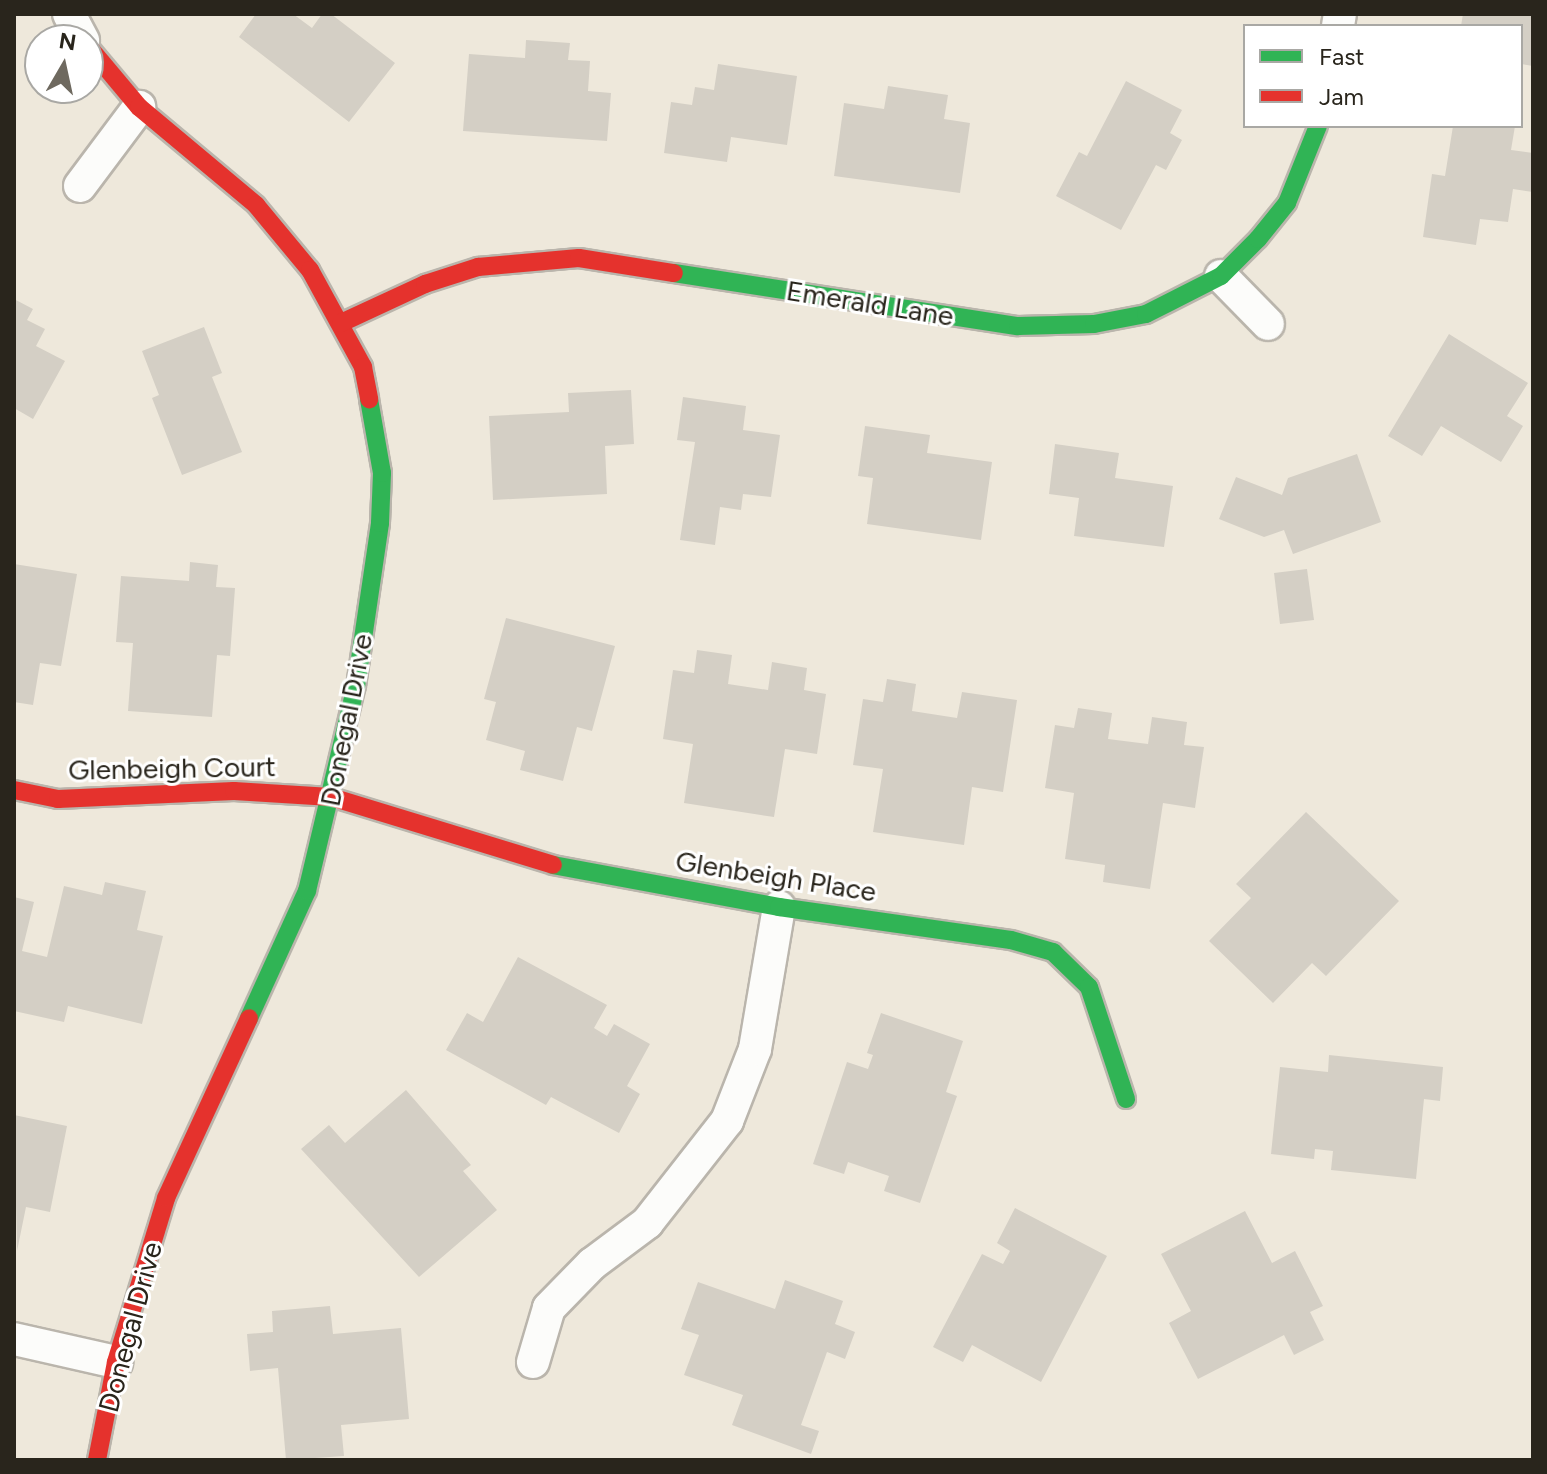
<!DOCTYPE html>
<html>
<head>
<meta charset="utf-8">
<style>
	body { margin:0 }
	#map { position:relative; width:1547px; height:1474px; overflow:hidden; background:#eee8db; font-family:Figtree,sans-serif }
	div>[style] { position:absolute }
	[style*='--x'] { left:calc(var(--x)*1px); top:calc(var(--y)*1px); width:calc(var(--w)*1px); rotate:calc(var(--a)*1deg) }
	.building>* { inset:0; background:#d4cfc5 }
	.roads { filter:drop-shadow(2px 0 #bab5ac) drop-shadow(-2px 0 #bab5ac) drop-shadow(0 2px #bab5ac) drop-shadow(0 -2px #bab5ac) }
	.street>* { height:32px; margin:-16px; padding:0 16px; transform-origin:16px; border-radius:16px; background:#fcfcfa }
	.fast>* { height:18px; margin:-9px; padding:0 9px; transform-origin:9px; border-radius:9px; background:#30b455 }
	.jam>* { height:18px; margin:-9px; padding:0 9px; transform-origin:9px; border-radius:9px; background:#e5322d }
	span { translate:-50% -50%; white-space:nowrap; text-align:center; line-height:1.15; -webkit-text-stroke:6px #fff; paint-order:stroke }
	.street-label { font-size:28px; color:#29251c }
	.frame { position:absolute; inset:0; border:16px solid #29251c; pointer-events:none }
	.legend { position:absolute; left:1243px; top:24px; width:280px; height:104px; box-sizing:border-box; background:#fff; border:2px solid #a9a8a4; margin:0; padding:10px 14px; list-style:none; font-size:24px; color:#29251c }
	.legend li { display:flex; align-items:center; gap:16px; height:40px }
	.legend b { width:40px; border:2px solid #a9a8a4 }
	.north { position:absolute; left:24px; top:24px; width:80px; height:80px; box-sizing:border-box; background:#fff; border:2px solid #a9a8a4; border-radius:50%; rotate:9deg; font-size:22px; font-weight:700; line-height:32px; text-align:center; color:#29251c }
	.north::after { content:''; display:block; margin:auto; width:28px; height:36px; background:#6e695f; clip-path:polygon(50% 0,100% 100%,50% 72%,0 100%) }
</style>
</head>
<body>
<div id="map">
	<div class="building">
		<div style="clip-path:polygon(256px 14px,293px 14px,312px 28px,322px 14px,331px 14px,395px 63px,349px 122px,239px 37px)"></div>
		<div style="clip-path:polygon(1463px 14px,1533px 14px,1533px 66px,1521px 64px,1521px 26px,1461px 26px)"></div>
		<div style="clip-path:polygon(526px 40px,570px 43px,568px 60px,590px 61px,588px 91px,611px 93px,607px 141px,463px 131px,469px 54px,525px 58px)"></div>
		<div style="clip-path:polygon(718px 64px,797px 76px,787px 145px,731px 137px,727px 162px,664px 153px,671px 102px,692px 105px,695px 87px,714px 90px)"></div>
		<div style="clip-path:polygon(1126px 81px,1182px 110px,1170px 133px,1182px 140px,1166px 170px,1156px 165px,1121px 230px,1056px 196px,1079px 152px,1087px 156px)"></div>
		<div style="clip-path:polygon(888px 86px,948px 95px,944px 119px,970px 123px,960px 193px,834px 176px,844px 103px,884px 109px)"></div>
		<div style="clip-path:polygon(1453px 126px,1515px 126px,1511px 150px,1533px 153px,1533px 192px,1513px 189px,1508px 222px,1480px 219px,1476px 245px,1423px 237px,1432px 174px,1445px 176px)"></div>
		<div style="clip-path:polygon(14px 299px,33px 309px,27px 320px,45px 329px,36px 346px,65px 361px,33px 419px,14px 408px)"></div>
		<div style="clip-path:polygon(204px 327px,222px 373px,212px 377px,242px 452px,182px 475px,152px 398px,159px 395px,142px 351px)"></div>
		<div style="clip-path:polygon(1449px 334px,1528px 383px,1507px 416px,1523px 426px,1501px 462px,1441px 426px,1422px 456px,1388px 436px)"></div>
		<div style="clip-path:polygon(631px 390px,634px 444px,605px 446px,607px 494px,493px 500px,489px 416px,569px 412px,568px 393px)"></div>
		<div style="clip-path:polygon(683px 397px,746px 406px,743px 430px,780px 435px,771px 497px,743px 494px,741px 510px,720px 507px,715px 545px,680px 540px,695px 442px,677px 440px)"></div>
		<div style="clip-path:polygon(865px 426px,930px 435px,927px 453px,992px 462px,981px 540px,867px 524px,873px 478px,858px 476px)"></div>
		<div style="clip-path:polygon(1055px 444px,1119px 453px,1115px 478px,1173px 486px,1164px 547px,1074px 536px,1079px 498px,1049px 494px)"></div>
		<div style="clip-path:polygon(1357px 454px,1381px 522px,1293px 554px,1284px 530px,1264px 537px,1219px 519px,1236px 477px,1282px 495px,1288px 478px)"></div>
		<div style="clip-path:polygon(190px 562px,218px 565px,216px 587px,235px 588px,230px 656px,217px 655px,212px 717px,128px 711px,133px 643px,116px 642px,121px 576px,189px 581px)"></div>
		<div style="clip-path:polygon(14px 564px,77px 574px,61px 666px,40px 663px,33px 705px,14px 702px)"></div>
		<div style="clip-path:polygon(1307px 569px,1314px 620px,1280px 624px,1274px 573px)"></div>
		<div style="clip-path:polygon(506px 618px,615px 646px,592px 731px,577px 727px,563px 781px,520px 770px,525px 751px,486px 740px,496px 702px,484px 699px)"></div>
		<div style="clip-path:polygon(697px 650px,732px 655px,728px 684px,768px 690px,772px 662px,807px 668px,804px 690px,826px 694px,817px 754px,785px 749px,774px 817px,684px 803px,693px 744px,663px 739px,673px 670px,694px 673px)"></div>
		<div style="clip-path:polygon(887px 679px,916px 684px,912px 711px,957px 718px,962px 692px,1017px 700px,1003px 792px,972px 787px,964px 845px,873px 832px,883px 769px,853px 765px,863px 699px,883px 702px)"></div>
		<div style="clip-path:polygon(1078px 708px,1112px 713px,1108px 739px,1148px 744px,1152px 717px,1187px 722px,1184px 745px,1204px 747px,1195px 808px,1163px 803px,1150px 889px,1103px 882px,1105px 865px,1065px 859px,1074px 793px,1045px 788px,1055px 725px,1074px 728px)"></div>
		<div style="clip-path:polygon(1306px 812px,1399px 901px,1326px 976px,1312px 963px,1273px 1003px,1209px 941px,1251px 898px,1236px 884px)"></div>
		<div style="clip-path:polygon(105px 882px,146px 891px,137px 930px,163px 936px,142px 1024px,68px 1006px,64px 1022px,14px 1011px,14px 897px,34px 902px,22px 951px,47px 957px,64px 886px,102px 895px)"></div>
		<div style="clip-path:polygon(518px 957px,607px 1005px,594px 1028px,607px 1036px,614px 1024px,650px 1044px,627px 1086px,640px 1094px,619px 1133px,551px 1097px,546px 1105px,446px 1050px,467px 1013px,483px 1022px)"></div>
		<div style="clip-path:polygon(881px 1013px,963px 1041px,946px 1092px,957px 1096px,920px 1203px,884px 1191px,889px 1176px,848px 1162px,844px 1174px,813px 1164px,847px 1062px,868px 1069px,873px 1055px,867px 1053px)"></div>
		<div style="clip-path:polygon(1329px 1055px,1443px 1067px,1440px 1101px,1424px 1099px,1416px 1179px,1331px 1170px,1333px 1151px,1315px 1149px,1314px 1159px,1271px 1154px,1280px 1067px,1328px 1072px)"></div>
		<div style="clip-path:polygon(406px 1090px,471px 1165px,463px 1171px,497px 1210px,419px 1277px,301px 1149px,329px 1125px,345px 1143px)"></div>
		<div style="clip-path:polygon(14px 1115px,67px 1126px,50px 1212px,26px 1207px,17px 1251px)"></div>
		<div style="clip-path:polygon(1015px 1208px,1107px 1256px,1041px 1382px,972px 1345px,963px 1362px,933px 1347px,982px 1254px,1003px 1264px,1010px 1251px,997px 1243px)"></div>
		<div style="clip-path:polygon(1245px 1211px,1272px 1263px,1295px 1251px,1323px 1306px,1310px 1312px,1324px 1340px,1294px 1355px,1284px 1335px,1198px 1379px,1169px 1323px,1191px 1311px,1161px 1254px)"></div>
		<div style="clip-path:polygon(785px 1280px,843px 1301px,835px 1324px,855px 1332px,845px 1359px,827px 1352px,801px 1425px,819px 1431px,811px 1454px,732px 1425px,743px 1395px,684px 1375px,699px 1335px,681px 1329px,698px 1282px,775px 1309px)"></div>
		<div style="clip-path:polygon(330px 1306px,333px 1334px,401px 1328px,409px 1419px,341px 1425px,344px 1456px,286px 1460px,278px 1368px,250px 1371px,247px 1334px,273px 1332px,272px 1311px)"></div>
	</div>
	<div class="roads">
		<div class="street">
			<div style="--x:69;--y:14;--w:30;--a:62"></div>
			<div style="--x:1338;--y:26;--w:12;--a:-81"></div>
			<div style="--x:80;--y:186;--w:99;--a:-53.2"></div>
			<div style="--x:1221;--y:276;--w:67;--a:45.6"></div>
			<div style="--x:14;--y:1339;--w:105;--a:12.7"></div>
			<div style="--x:533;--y:1362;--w:56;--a:-73.5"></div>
			<div style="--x:549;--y:1308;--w:62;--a:-45.7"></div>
			<div style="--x:592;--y:1264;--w:69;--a:-36.7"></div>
			<div style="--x:647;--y:1223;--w:130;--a:-51.9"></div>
			<div style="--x:727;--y:1121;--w:77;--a:-68.7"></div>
			<div style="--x:755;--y:1049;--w:144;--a:-80.4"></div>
		</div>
		<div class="fast">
			<div style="--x:674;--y:273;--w:348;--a:8.8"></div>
			<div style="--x:1018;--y:326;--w:76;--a:-1.5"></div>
			<div style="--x:1094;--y:324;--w:53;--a:-10.9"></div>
			<div style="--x:1146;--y:314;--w:84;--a:-26.9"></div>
			<div style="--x:1221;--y:276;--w:52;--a:-45"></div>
			<div style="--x:1258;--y:239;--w:46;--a:-51.1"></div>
			<div style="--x:1287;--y:203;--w:83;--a:-68.1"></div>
			<div style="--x:553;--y:865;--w:230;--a:10.5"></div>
			<div style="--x:779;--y:907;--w:234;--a:8.1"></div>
			<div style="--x:1011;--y:940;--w:44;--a:15.9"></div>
			<div style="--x:1053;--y:952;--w:50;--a:44.2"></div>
			<div style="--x:1089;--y:987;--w:118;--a:71.7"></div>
			<div style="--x:249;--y:1018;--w:140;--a:-65.5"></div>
			<div style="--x:307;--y:891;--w:211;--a:-76.6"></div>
			<div style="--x:356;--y:686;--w:165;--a:-81.6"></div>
			<div style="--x:380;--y:523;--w:50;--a:-87.7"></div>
			<div style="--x:382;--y:473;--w:75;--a:-100"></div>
		</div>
		<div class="jam">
			<div style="--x:88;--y:46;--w:80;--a:50.1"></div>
			<div style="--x:139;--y:107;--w:153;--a:39.9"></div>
			<div style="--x:256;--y:205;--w:85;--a:50.3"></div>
			<div style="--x:310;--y:270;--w:111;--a:61.3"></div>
			<div style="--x:363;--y:367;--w:33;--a:79"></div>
			<div style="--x:341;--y:323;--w:93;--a:-24.9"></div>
			<div style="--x:425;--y:284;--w:56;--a:-17.8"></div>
			<div style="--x:478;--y:267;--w:101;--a:-5.1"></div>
			<div style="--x:579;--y:258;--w:96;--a:9"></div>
			<div style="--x:14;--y:790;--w:45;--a:11.6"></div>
			<div style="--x:58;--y:799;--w:176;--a:-2.6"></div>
			<div style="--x:234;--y:791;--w:97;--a:3.5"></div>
			<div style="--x:331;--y:797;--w:232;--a:17"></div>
			<div style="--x:97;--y:1460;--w:100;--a:-79"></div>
			<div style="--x:116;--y:1362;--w:171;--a:-73"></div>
			<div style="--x:166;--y:1198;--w:198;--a:-65.2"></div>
		</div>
	</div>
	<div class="street-label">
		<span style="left:870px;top:303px;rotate:9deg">Emerald Lane</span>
		<span style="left:346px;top:720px;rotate:-79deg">Donegal Drive</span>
		<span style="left:172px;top:768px;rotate:-1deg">Glenbeigh Court</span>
		<span style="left:776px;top:876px;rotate:9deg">Glenbeigh Place</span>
		<span style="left:130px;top:1327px;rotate:-75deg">Donegal Drive</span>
	</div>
	<div class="frame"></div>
	<ul class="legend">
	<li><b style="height:10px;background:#30b455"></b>Fast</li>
	<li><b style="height:10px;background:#e5322d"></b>Jam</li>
	</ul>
	<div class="north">N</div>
</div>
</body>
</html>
